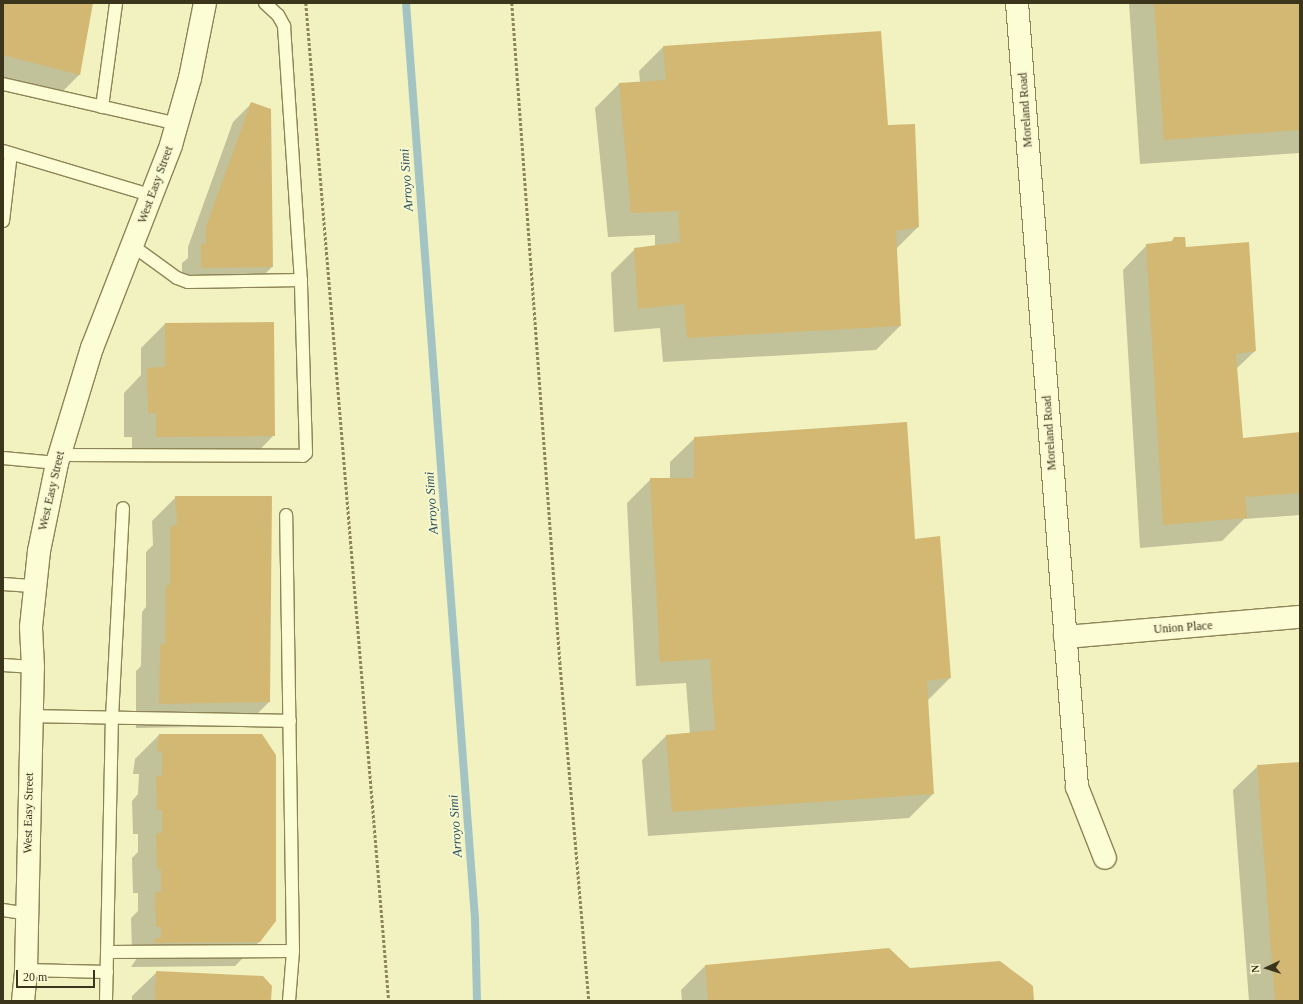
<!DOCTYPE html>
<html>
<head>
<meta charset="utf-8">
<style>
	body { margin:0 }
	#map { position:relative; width:1303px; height:1004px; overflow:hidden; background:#f2f2c1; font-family:Georgia,serif }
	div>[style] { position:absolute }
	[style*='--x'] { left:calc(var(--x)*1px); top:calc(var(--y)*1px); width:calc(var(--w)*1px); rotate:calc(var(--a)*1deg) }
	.shadow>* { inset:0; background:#0003 }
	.stream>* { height:8px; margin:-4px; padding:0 4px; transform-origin:4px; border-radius:4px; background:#a4c4c4 }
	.building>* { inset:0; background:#d3b874 }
	.path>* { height:2.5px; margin-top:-1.25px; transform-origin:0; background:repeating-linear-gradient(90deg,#8d8457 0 3px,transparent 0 5px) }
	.roads { filter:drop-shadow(1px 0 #8d8457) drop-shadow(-1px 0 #8d8457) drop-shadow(0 1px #8d8457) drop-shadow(0 -1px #8d8457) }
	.lane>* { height:12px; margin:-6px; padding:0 6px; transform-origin:6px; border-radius:6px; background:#fcfcd5 }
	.street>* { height:22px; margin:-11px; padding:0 11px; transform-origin:11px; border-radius:11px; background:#fcfcd5 }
	.secondary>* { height:22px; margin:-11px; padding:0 11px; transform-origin:11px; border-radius:11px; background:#fcfcd5 }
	span { translate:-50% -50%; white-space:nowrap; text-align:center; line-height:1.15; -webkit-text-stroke:3.5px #f8f8d1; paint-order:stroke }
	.street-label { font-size:12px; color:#3b351c }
	.water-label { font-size:13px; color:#2a515c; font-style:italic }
	.frame { position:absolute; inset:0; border:4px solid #3b351c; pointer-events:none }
	.north { position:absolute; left:1247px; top:948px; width:40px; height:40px; -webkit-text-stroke:3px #f8f8d1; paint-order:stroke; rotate:266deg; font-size:11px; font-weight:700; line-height:16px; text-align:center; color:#3b351c }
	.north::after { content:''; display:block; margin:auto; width:14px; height:18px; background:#3b351c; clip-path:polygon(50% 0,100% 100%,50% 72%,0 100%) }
	.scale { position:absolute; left:16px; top:970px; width:79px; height:18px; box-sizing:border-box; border:2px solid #3b351c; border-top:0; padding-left:5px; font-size:12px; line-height:14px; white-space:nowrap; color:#3b351c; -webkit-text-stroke:3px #f8f8d1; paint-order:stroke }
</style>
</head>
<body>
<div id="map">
	<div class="shadow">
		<div style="clip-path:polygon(3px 3px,92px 3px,79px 75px,55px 99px,3px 85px)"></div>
		<div style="clip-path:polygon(1129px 3px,1300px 3px,1300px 153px,1140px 164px)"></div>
		<div style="clip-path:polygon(880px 32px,887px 126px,918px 227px,896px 249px,900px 326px,876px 350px,663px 362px,660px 328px,614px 332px,611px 273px,635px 249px,655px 246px,655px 235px,608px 237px,595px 108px,619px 84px,640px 82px,639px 71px,663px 47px)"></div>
		<div style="clip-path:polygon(252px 103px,272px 267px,253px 286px,182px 286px,182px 263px,188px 258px,188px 247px,233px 122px)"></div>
		<div style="clip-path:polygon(1175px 238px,1185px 248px,1255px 351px,1236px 369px,1242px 439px,1300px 433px,1300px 515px,1244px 519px,1222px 541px,1140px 548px,1123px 270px,1147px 245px,1170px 243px)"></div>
		<div style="clip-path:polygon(165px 324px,274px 435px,250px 460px,132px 460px,132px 437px,124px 437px,124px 393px,141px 375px,141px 348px)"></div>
		<div style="clip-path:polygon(695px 438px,915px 540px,950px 678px,927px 701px,933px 794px,909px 818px,648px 836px,642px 760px,666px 736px,690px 734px,686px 683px,636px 686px,627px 503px,651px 479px,670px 479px,670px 462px)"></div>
		<div style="clip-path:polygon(176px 497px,269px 702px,245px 726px,136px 728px,136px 671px,141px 666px,142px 612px,146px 607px,146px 552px,153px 545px,152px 521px)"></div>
		<div style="clip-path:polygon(159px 735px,260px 941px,235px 966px,131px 967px,137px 958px,132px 951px,131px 918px,138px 911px,138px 893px,133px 893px,132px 858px,138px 852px,138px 834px,133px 834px,132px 801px,138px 794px,139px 774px,133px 774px,135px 759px)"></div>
		<div style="clip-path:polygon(1300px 763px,1300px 1001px,1249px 1001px,1233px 790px,1258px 766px)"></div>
		<div style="clip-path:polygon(705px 966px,909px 969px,1033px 1001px,682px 1001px,681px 990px)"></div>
		<div style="clip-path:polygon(157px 972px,270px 1001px,132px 1001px,132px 996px)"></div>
	</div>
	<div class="stream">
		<div style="--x:406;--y:3;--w:919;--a:85.69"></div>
		<div style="--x:475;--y:919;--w:82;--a:88.6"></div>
	</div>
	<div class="building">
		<div style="clip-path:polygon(3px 3px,93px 3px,80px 75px,3px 55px)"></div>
		<div style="clip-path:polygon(1154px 3px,1300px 3px,1300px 130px,1164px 140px)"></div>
		<div style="clip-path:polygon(881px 31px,888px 125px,915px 124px,919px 227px,896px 231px,901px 326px,687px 338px,684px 304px,638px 309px,634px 248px,680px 242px,678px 211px,631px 213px,619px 83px,666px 80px,663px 46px)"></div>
		<div style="clip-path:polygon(251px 102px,271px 109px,273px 267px,201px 268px,201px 244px,206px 243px,206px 227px)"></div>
		<div style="clip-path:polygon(1174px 237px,1185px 237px,1186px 247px,1249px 242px,1256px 351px,1236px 354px,1243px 438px,1300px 432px,1300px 493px,1245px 497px,1247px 518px,1163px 525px,1146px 244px,1172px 241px)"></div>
		<div style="clip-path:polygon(274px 322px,275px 436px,156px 437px,156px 413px,148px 413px,147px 368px,165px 367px,165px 323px)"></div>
		<div style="clip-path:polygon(907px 422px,915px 539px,940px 536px,951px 678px,927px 681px,934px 794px,672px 812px,666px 735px,715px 730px,710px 659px,660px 662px,650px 478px,694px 478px,694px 437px)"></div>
		<div style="clip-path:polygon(175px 496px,272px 496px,270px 702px,159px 704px,160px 645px,165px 644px,166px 586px,170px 584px,170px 527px,177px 524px)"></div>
		<div style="clip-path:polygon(159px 734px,262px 734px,276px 755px,276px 921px,260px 942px,155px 943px,155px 938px,161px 938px,161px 927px,156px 927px,155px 892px,161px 892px,161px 869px,157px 869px,156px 833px,162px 833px,162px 810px,157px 810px,156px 776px,162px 775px,162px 751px,157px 751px)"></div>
		<div style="clip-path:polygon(1300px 762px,1300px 1001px,1275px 1001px,1257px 765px)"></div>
		<div style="clip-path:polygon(889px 948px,910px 968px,1000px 961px,1033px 986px,1034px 1001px,708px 1001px,705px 965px)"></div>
		<div style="clip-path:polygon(156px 971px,263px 976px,272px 986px,271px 1001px,155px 1001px)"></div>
	</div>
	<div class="path">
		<div style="--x:306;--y:3;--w:1001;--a:85.25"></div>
		<div style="--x:512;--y:3;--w:661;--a:85.83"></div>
		<div style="--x:560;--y:662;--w:340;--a:85.1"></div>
	</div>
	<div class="roads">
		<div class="lane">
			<div style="--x:265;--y:3;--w:18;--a:43"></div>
			<div style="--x:278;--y:15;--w:13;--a:61"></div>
			<div style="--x:284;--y:26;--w:255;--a:86.2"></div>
			<div style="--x:3;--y:84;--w:179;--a:12.9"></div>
			<div style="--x:102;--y:107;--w:105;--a:-82.3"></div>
			<div style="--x:3;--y:151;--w:157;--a:16.7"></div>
			<div style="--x:3;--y:221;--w:68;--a:-83.3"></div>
			<div style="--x:60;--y:455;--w:243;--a:0.2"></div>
			<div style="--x:303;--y:456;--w:4;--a:-45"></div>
			<div style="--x:306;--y:453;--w:173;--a:-91.7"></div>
			<div style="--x:301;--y:280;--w:113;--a:179"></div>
			<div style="--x:188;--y:282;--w:12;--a:-160"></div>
			<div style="--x:177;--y:278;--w:54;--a:-144"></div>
			<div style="--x:3;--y:458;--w:54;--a:5.3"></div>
			<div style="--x:3;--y:584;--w:32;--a:4"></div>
			<div style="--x:3;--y:665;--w:30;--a:4"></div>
			<div style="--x:32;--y:716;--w:258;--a:1.1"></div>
			<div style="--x:3;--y:910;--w:24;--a:9"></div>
			<div style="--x:108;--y:952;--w:185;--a:-0.3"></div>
			<div style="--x:293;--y:951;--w:436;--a:-90.9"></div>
			<div style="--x:26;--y:970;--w:81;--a:1.4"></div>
			<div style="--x:106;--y:1001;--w:283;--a:-88.8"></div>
			<div style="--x:112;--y:718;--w:210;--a:-87"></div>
			<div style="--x:289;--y:1001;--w:50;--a:-85.4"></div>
		</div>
		<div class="street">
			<div style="--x:1017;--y:3;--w:786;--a:85.62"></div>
			<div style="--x:1077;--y:787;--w:76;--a:68.5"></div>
			<div style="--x:1065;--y:637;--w:236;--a:-4.9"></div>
		</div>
		<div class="secondary">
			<div style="--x:23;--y:1001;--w:31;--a:-84"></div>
			<div style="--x:26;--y:970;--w:303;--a:-88.7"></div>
			<div style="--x:33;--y:667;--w:40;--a:-92.9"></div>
			<div style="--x:31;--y:627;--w:76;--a:-84"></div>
			<div style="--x:39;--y:551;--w:90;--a:-78.4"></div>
			<div style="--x:57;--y:463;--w:120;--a:-73.1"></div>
			<div style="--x:92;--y:348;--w:218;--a:-68.7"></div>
			<div style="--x:171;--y:145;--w:70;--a:-74.2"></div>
			<div style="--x:190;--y:78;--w:76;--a:-78.7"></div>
		</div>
	</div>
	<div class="street-label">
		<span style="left:1026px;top:110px;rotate:-94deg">Moreland Road</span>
		<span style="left:156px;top:185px;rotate:-70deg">West Easy Street</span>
		<span style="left:1050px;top:433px;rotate:-94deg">Moreland Road</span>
		<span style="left:52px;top:491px;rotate:-77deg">West Easy Street</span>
		<span style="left:1183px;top:628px;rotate:-4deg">Union Place</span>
		<span style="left:29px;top:813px;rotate:-89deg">West Easy Street</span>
	</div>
	<div class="water-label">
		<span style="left:407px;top:180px;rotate:-94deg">Arroyo Simi</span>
		<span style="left:432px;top:503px;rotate:-94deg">Arroyo Simi</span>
		<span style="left:456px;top:826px;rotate:-94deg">Arroyo Simi</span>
	</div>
	<div class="frame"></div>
	<div class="north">N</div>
	<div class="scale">20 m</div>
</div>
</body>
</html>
